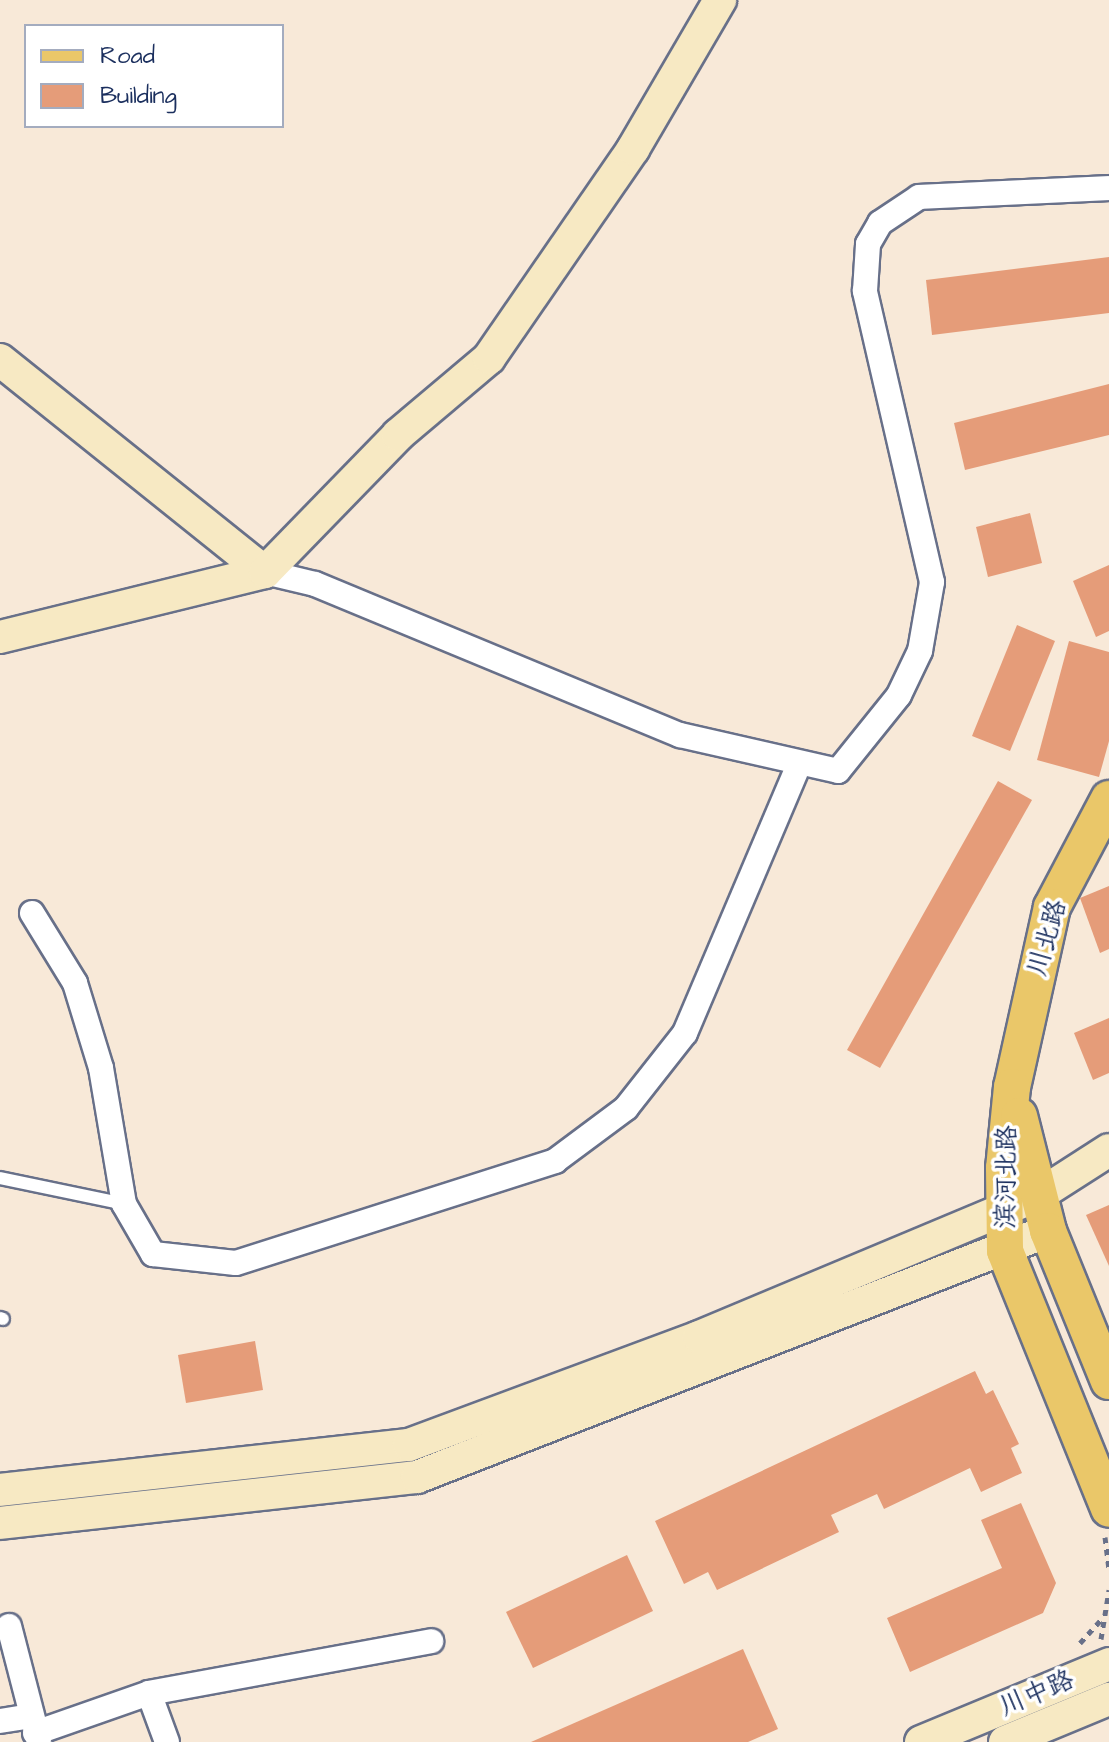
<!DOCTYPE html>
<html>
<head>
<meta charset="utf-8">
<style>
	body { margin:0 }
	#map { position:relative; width:1109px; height:1742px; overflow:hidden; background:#f8e9d8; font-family:"Architects Daughter","LXGW WenKai TC",sans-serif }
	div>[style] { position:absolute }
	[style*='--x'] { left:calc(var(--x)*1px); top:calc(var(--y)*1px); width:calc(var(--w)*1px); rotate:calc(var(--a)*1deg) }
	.building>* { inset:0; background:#e59c79 }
	.path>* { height:5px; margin-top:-2.5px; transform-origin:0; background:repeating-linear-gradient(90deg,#687089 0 6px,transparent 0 12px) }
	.roads { filter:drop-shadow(2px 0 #687089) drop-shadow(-2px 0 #687089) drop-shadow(0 2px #687089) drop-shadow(0 -2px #687089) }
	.lane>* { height:12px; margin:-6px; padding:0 6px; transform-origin:6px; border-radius:6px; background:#fff }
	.street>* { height:24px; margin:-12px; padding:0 12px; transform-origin:12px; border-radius:12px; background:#fff }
	.secondary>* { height:32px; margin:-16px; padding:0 16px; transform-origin:16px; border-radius:16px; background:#f7e9c3 }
	.primary>* { height:36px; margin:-18px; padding:0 18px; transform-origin:18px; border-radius:18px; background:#eac769 }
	span { translate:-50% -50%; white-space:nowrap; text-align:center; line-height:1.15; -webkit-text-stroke:7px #fff; paint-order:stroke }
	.street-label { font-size:26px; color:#1b2f5e }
	.legend { position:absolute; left:24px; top:24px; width:260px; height:104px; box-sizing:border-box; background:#fff; border:2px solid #a4acbf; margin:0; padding:10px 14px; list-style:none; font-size:24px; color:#1b2f5e }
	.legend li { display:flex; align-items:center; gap:16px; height:40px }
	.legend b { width:40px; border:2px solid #a4acbf }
</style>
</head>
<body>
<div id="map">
	<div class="building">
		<div style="clip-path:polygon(1109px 257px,1109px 313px,932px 335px,926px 280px)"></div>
		<div style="clip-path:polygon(1109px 384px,1109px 435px,965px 470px,954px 423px)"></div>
		<div style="clip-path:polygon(1030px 513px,1042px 563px,988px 577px,976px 527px)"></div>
		<div style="clip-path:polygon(1109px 565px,1109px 631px,1096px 637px,1073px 581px)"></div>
		<div style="clip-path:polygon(1017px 625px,1055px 641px,1010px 751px,972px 736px)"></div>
		<div style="clip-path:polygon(1069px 641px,1109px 652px,1109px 741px,1099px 777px,1037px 760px)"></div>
		<div style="clip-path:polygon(998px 781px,1032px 800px,880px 1068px,847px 1050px)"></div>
		<div style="clip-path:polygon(1109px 886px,1109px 949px,1100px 953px,1080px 898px)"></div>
		<div style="clip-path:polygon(1109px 1018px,1109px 1073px,1093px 1080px,1074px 1033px)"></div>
		<div style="clip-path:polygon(1109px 1205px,1109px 1266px,1086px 1215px)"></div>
		<div style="clip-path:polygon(255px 1341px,263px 1390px,186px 1403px,178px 1355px)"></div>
		<div style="clip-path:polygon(975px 1371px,986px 1394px,993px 1390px,1019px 1444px,1011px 1448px,1022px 1473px,981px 1492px,970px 1468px,884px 1509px,877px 1494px,831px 1515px,839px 1532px,717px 1590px,708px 1572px,684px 1584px,655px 1521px)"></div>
		<div style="clip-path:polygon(1021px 1503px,1056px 1583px,1043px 1613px,910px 1672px,887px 1618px,1002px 1568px,981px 1520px)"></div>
		<div style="clip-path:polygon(627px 1555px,653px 1611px,533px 1668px,506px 1612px)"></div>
		<div style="clip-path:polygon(743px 1649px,778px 1729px,748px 1742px,531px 1742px)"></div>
	</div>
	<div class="path">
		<div style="--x:1105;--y:1537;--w:34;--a:83"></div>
		<div style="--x:1101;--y:1639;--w:50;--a:-80.7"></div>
		<div style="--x:1080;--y:1643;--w:30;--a:-48"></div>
	</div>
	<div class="roads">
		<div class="lane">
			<div style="--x:0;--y:1178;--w:127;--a:11.8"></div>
			<div style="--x:0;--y:1318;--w:3;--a:18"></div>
		</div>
		<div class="street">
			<div style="--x:265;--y:572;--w:51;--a:13.5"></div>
			<div style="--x:315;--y:584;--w:395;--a:22.5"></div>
			<div style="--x:680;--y:735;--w:162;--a:12.8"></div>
			<div style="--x:838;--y:771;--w:97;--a:-51.2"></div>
			<div style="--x:899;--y:695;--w:49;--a:-64.5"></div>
			<div style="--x:920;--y:651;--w:70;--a:-80.1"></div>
			<div style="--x:932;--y:582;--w:299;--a:-103"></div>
			<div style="--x:865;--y:291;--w:47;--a:-86.3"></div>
			<div style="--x:868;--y:244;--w:24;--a:-60"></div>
			<div style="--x:880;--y:223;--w:47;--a:-33.7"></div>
			<div style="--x:919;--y:197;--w:190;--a:-2.7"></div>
			<div style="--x:32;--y:913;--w:82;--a:58.4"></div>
			<div style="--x:75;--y:983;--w:89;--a:73"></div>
			<div style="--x:101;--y:1068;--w:138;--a:80.4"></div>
			<div style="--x:124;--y:1204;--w:58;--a:59.9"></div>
			<div style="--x:153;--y:1254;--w:83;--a:6.2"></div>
			<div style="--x:236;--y:1263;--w:335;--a:-17.7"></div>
			<div style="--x:555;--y:1161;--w:89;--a:-36.7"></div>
			<div style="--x:626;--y:1108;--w:95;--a:-51.8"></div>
			<div style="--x:685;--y:1033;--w:289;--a:-67"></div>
			<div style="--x:9;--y:1626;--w:120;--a:75.5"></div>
			<div style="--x:149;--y:1693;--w:52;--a:69.8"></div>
			<div style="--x:0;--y:1721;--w:31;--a:-9"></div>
			<div style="--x:35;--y:1733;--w:121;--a:-19.3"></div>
			<div style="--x:149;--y:1693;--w:287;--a:-10.4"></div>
		</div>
		<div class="secondary">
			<div style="--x:0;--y:360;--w:339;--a:38.7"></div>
			<div style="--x:0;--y:637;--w:273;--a:-13.8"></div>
			<div style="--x:265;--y:572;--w:191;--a:-45.8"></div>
			<div style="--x:398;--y:435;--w:119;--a:-40.2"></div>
			<div style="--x:489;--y:358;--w:254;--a:-55.4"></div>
			<div style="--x:633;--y:149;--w:173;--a:-59.7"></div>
			<div style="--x:0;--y:1490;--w:411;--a:-6.3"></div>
			<div style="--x:409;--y:1445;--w:309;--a:-20.4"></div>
			<div style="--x:699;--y:1337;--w:368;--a:-22.7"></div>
			<div style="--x:1039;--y:1195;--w:83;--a:-32.7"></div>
			<div style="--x:0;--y:1523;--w:420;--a:-6.3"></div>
			<div style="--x:417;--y:1477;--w:677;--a:-21.3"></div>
			<div style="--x:921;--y:1742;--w:204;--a:-22.5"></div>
			<div style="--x:1005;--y:1742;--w:113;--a:-22.5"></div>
		</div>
		<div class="primary">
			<div style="--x:1109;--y:799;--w:122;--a:117.8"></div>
			<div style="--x:1052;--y:907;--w:184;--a:102.5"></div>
			<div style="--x:1012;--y:1087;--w:81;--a:95.6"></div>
			<div style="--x:1004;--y:1168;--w:83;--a:89.3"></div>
			<div style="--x:1005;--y:1251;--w:278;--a:68"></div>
			<div style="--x:1019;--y:1116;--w:119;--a:75.8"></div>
			<div style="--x:1048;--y:1231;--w:162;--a:67.9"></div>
		</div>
	</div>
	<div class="street-label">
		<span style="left:1048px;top:938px;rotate:-74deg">川北路</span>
		<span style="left:1007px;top:1177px;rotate:-89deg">滨河北路</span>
		<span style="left:1037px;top:1694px;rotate:-23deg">川中路</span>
	</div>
	<ul class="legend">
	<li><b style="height:10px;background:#eac769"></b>Road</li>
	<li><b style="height:22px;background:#e59c79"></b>Building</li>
	</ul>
</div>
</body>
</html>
